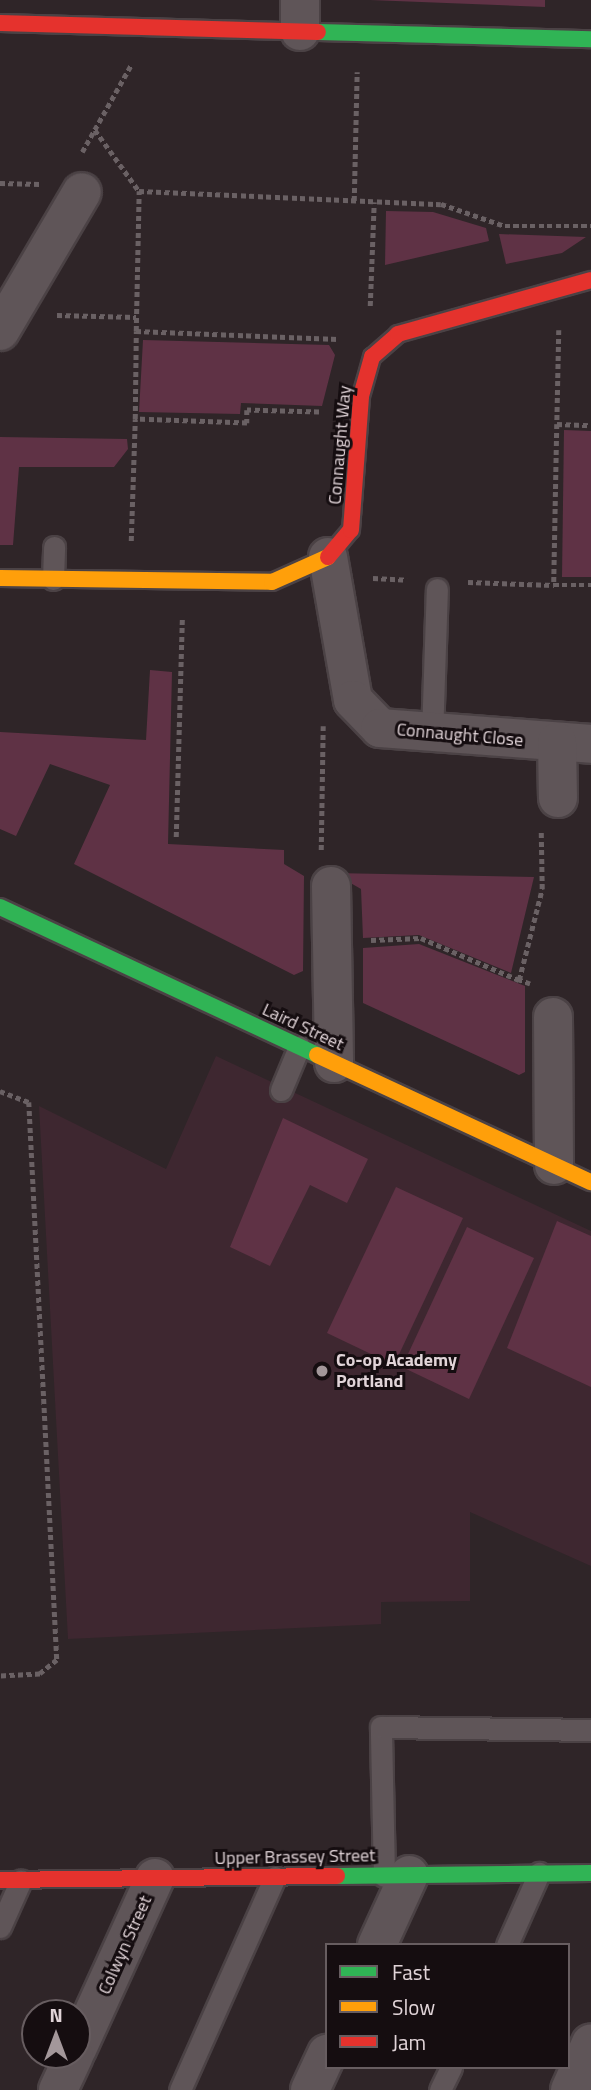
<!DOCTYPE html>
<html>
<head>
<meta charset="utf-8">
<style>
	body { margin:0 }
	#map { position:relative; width:591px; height:2090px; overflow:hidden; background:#2f2528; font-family:"Titillium Web",sans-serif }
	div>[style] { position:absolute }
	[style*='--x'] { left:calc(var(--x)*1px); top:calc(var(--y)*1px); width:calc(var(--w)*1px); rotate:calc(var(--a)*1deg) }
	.built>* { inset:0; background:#3e2730 }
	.green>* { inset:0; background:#5f3245 }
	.path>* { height:4.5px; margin-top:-2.25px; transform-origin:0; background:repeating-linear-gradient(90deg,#6a6164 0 5px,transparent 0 8.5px) }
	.roads { filter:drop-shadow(2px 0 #4b4245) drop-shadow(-2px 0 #4b4245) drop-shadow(0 2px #4b4245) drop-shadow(0 -2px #4b4245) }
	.lane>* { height:21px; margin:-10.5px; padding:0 10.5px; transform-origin:10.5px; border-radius:10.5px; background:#5f5558 }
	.street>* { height:38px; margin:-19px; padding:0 19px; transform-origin:19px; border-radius:19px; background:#5f5558 }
	.fast>* { height:16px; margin:-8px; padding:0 8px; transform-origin:8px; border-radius:8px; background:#30b455 }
	.slow>* { height:16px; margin:-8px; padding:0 8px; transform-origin:8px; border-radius:8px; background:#ff9f0a }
	.jam>* { height:16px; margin:-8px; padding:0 8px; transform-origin:8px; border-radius:8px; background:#e5322d }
	.dots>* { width:19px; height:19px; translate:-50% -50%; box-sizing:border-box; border:4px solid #150d10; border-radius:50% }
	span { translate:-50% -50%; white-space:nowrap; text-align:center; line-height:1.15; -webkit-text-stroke:6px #150d10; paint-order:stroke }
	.street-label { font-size:18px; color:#e1d4d8 }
	.poi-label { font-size:18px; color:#e1d4d8; font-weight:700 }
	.left { translate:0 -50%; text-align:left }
	.legend { position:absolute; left:325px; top:1943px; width:245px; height:126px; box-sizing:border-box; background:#150d10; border:2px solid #675d60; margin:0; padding:9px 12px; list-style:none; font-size:21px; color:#e1d4d8 }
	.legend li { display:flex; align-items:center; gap:14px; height:35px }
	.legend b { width:35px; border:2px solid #675d60 }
	.north { position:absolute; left:21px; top:1999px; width:70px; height:70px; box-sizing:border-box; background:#150d10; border:2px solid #675d60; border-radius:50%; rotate:0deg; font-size:19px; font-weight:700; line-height:28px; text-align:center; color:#e1d4d8 }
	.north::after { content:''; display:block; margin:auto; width:24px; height:32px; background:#a3979a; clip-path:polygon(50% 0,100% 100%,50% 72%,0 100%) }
</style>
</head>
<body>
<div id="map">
	<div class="built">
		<div style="clip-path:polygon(216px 1056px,591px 1231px,591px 1566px,470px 1512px,470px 1601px,381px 1602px,381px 1624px,68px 1639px,39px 1106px,166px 1169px)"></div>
	</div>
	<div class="green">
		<div style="clip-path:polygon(370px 0,545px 0,545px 7px)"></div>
		<div style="clip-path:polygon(386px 211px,433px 212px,486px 228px,489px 241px,385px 265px)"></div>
		<div style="clip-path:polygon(499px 234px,586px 237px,562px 253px,506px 264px)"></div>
		<div style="clip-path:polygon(143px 340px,329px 345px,335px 355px,322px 406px,241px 403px,240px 414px,139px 412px)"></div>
		<div style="clip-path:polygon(564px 430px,591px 431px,591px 577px,562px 577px)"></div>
		<div style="clip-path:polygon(0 437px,127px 439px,128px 449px,114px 467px,19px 467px,13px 545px,0 545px)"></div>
		<div style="clip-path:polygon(150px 670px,172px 672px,168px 844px,284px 850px,284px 864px,304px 876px,303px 971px,294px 975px,74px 864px,110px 785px,50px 764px,16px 836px,0 829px,0 732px,146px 740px)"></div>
		<div style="clip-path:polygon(333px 873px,534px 877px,511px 973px,419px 935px,363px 938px,361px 889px)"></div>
		<div style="clip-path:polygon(419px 944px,525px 986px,525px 1072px,519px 1075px,363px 1003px,363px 948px)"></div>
		<div style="clip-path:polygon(283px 1118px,368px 1159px,347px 1203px,310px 1185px,270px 1266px,230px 1247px)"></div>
		<div style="clip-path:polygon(396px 1187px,463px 1218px,394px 1365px,327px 1333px)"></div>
		<div style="clip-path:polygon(557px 1221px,591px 1236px,591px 1387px,507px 1348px)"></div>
		<div style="clip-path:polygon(467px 1227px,534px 1258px,469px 1399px,402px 1367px)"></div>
	</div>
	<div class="path">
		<div style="--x:95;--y:130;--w:75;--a:54.2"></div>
		<div style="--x:82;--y:152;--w:100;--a:-60.6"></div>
		<div style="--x:0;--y:183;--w:40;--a:1.4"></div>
		<div style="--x:354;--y:201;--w:129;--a:-88.7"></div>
		<div style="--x:370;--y:306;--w:104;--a:-87.8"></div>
		<div style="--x:57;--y:315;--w:79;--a:1.5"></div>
		<div style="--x:559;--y:330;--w:94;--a:91.2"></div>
		<div style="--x:557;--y:424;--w:34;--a:2"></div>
		<div style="--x:136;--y:331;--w:140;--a:-88.8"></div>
		<div style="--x:139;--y:191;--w:302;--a:2.5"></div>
		<div style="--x:441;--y:204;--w:68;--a:19"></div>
		<div style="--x:505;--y:226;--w:86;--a:0"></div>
		<div style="--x:319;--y:412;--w:72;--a:-178.4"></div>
		<div style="--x:247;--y:410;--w:13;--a:90"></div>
		<div style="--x:247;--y:423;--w:112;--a:-178"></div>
		<div style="--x:135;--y:419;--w:88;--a:-89.3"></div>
		<div style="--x:136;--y:331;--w:202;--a:2.3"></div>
		<div style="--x:557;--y:424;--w:161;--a:91.1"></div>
		<div style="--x:554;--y:585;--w:37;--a:0"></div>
		<div style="--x:131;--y:541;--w:122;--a:-88.1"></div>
		<div style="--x:373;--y:578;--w:34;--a:3"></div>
		<div style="--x:468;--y:582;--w:86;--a:2"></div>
		<div style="--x:176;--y:837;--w:218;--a:-88.4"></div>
		<div style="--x:321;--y:850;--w:124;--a:-89.1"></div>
		<div style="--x:371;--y:940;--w:50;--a:-2.3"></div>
		<div style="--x:421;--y:938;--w:107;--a:23.2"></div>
		<div style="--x:530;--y:984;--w:12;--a:-160"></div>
		<div style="--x:519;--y:980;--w:94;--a:-75.8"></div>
		<div style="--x:542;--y:889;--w:57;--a:-91"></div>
		<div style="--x:0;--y:1091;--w:31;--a:21"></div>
		<div style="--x:29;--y:1102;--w:559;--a:87.13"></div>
		<div style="--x:57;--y:1660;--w:22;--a:141"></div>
		<div style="--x:40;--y:1674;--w:40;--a:177.1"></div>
	</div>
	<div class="roads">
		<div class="lane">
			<div style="--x:53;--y:579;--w:32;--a:-88"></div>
			<div style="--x:432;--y:736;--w:147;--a:-88.1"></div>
			<div style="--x:281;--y:1090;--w:47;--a:-67.3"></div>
			<div style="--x:384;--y:1876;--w:149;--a:-91.2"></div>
			<div style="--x:381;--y:1727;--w:210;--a:0.8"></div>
			<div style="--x:0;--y:1927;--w:51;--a:-65.9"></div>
			<div style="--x:507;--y:1945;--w:79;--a:-66"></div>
			<div style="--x:180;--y:2090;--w:233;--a:-66"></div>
			<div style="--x:440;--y:2090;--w:25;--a:-64"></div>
		</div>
		<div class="street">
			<div style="--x:300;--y:31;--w:31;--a:-90"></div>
			<div style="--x:0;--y:331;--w:161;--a:-59.5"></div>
			<div style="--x:328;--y:557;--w:145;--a:80.1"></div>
			<div style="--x:353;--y:700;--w:39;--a:46"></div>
			<div style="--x:380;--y:728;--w:212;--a:4.3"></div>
			<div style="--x:557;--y:742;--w:56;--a:89"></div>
			<div style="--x:331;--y:886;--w:177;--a:89"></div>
			<div style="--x:553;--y:1017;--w:148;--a:89.6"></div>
			<div style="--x:377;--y:1945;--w:77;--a:-65.4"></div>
			<div style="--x:77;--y:2049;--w:188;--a:-65.5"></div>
			<div style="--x:58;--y:2090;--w:38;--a:-65"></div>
			<div style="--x:310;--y:2090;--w:40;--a:-65"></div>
			<div style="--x:570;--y:2090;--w:51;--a:-65.9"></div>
		</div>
		<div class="fast">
			<div style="--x:318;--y:32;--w:273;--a:1.5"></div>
			<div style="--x:0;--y:907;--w:350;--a:25"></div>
			<div style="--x:337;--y:1876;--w:254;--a:-0.7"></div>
		</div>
		<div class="slow">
			<div style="--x:0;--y:578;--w:272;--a:0.8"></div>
			<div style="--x:272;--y:582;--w:61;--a:-24.1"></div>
			<div style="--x:317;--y:1055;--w:302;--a:24.9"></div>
		</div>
		<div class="jam">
			<div style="--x:0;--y:23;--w:318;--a:1.6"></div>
			<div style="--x:328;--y:557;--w:35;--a:-50"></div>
			<div style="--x:351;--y:530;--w:134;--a:-85.7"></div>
			<div style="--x:361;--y:396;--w:41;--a:-74.2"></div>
			<div style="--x:372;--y:357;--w:35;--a:-41"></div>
			<div style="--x:398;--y:334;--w:200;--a:-15.6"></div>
			<div style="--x:0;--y:1880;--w:337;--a:-0.7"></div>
		</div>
	</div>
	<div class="dots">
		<div style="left:322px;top:1371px;background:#a3979a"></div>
	</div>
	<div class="street-label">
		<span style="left:340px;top:445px;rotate:-85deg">Connaught Way</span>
		<span style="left:460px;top:735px;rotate:5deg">Connaught Close</span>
		<span style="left:303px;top:1027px;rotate:25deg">Laird Street</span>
		<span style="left:295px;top:1857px;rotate:-1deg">Upper Brassey Street</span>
		<span style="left:125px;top:1945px;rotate:-66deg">Colwyn Street</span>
	</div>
	<div class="poi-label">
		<span class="left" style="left:336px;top:1371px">Co-op Academy<br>Portland</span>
	</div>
	<ul class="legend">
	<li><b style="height:9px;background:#30b455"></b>Fast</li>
	<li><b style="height:9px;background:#ff9f0a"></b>Slow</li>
	<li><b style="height:9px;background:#e5322d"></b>Jam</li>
	</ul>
	<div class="north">N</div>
</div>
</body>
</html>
